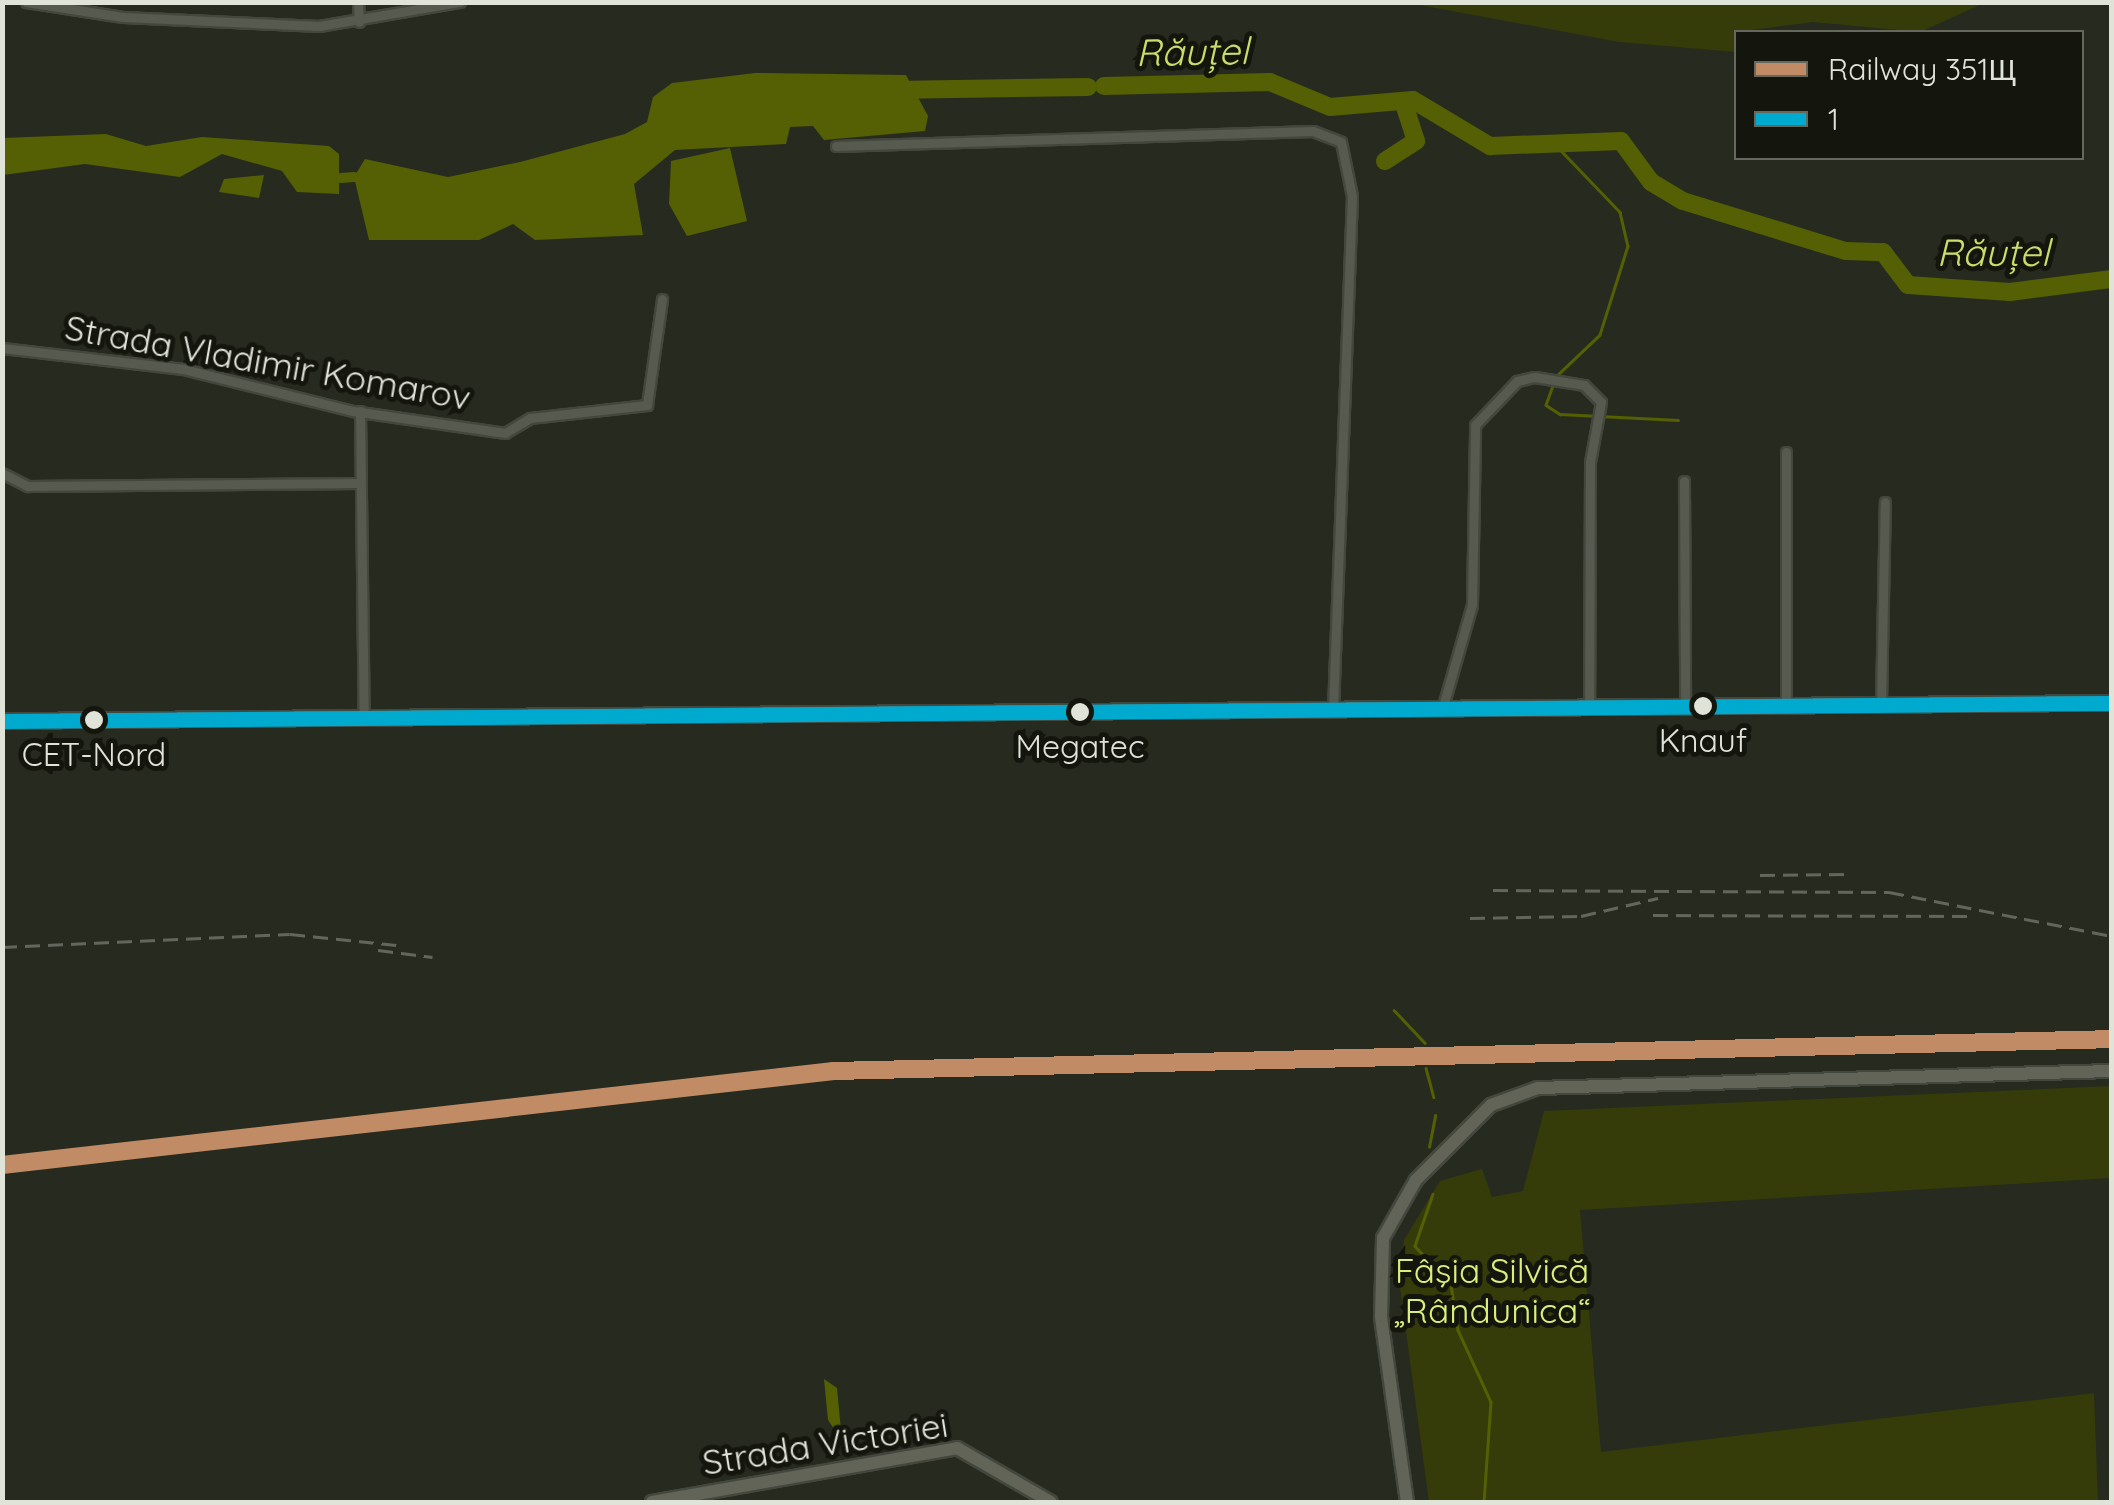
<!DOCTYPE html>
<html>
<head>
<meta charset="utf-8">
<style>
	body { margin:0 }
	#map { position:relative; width:2114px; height:1505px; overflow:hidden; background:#272a1f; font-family:Quicksand,sans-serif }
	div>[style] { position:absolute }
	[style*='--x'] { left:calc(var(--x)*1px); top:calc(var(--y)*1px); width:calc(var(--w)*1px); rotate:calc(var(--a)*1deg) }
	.green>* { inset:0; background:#353c09 }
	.water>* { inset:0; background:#546003 }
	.stream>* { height:2.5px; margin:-1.25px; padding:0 1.25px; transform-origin:1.25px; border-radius:1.25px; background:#546003 }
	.canal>* { height:10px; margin:-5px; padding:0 5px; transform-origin:5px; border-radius:5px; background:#546003 }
	.river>* { height:18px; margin:-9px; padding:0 9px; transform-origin:9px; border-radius:9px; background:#546003 }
	.roads { filter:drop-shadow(2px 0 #44473d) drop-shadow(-2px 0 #44473d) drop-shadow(0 2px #44473d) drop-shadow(0 -2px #44473d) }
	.street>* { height:9px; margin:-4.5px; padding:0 4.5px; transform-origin:4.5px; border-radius:4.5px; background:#575a4f }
	.secondary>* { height:12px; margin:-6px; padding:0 6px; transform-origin:6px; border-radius:6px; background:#616456 }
	.primary>* { height:14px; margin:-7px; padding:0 7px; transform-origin:7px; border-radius:7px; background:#5e6153 }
	.rail>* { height:2.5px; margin-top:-1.25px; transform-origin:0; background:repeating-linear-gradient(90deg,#63665c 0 15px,transparent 0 23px) }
	.bus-1>* { height:15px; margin:-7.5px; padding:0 7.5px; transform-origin:7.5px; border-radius:7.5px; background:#00a9ce }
	.rail-1>* { height:18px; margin:-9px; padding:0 9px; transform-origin:9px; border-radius:9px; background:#c18c65 }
	.dots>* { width:28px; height:28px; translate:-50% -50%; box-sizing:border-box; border:5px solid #14160d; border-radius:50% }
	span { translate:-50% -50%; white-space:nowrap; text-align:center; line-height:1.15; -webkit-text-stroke:10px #14160d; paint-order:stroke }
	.bus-label { font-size:32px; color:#e0e3d7 }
	.street-label { font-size:35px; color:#e0e3d7 }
	.park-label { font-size:35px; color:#d9ee7b }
	.water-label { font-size:38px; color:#c9dd6a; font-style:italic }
	.frame { position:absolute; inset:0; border:5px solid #e0e3d7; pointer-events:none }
	.legend { position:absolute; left:1734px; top:30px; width:350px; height:130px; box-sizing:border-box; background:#14160d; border:2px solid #66685e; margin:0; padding:12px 18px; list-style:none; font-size:30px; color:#e0e3d7 }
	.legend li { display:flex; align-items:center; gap:20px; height:50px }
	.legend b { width:50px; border:2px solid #66685e }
</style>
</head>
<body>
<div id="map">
	<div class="green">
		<div style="clip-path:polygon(1409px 3px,1984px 2px,1984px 3px,1920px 32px,1813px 22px,1736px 32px,1736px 52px,1619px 42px)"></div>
		<div style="clip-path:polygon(2111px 1086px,2111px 1178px,1580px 1210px,1601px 1452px,2094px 1393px,2098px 1502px,1429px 1502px,1399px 1280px,1404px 1240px,1440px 1181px,1482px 1169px,1492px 1197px,1523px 1191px,1544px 1111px)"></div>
	</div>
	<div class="water">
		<div style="clip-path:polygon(755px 73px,906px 75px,928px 116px,925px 131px,824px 140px,813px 126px,790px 127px,786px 144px,675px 150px,634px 184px,643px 235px,535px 240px,513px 224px,479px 240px,369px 240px,354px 177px,365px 159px,448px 177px,520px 162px,625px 134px,647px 122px,653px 97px,672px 83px)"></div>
		<div style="clip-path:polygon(106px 134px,146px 146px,202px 137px,329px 146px,339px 154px,339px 194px,297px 192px,282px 171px,222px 154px,180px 177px,85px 164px,3px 175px,3px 138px)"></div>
		<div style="clip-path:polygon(730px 148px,747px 221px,687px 236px,669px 204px,671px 161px)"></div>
		<div style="clip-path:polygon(264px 175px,259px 198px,219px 192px,224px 179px)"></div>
		<div style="clip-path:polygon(824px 1379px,837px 1388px,842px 1441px,828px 1420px)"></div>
	</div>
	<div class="stream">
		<div style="--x:1551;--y:140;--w:100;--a:46.2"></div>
		<div style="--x:1620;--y:212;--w:35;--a:77"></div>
		<div style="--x:1628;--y:246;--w:93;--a:107.5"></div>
		<div style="--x:1600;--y:335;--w:59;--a:136.4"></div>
		<div style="--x:1554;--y:383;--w:23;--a:110"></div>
		<div style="--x:1546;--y:405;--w:17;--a:33"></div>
		<div style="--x:1560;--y:414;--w:118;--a:2.9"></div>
		<div style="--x:1394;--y:1010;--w:45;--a:46.8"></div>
		<div style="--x:1426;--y:1068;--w:30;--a:75"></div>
		<div style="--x:1429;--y:1147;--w:32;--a:-79"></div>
		<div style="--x:1433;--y:1194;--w:55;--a:109.1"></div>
		<div style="--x:1415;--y:1246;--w:53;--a:47.3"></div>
		<div style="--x:1451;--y:1285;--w:46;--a:81.2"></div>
		<div style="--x:1458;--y:1330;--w:79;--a:65.4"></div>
		<div style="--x:1491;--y:1402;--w:100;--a:94"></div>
	</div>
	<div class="canal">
		<div style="--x:341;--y:178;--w:13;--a:-4"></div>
	</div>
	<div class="river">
		<div style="--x:1104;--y:86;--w:166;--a:-1.4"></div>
		<div style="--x:1270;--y:82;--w:65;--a:22.6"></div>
		<div style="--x:1330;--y:107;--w:83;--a:-4.8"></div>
		<div style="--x:1413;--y:100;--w:90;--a:30.9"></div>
		<div style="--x:1490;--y:146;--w:131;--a:-2.2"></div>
		<div style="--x:1621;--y:141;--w:51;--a:53.8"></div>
		<div style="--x:1651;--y:182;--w:37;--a:31"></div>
		<div style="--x:1683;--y:201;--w:170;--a:17.1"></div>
		<div style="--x:1846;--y:251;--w:37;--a:2"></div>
		<div style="--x:1883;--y:252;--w:41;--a:52.9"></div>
		<div style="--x:1908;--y:285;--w:102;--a:3.9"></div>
		<div style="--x:2010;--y:292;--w:103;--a:-7.3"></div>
		<div style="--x:893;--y:90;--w:195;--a:-0.9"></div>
		<div style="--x:1385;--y:161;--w:37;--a:-33"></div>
		<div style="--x:1416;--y:141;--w:42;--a:-108"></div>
	</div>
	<div class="roads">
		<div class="street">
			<div style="--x:26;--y:2;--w:98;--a:8.8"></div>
			<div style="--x:123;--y:17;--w:196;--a:2.6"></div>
			<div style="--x:319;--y:26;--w:143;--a:-9.7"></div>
			<div style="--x:358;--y:2;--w:20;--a:87"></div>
			<div style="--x:836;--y:146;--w:477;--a:-1.8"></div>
			<div style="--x:1313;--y:131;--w:30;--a:21"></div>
			<div style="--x:1341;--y:142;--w:55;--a:78.5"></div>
			<div style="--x:1352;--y:196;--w:513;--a:92.12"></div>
			<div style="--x:2;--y:348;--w:182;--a:6.6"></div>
			<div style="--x:183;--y:369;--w:175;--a:13.9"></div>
			<div style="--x:353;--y:411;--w:154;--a:8.2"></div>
			<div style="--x:505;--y:433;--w:29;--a:-31"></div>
			<div style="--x:530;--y:418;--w:118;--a:-6.3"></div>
			<div style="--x:647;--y:405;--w:107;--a:-81.9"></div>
			<div style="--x:360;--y:411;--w:308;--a:89.3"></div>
			<div style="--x:1786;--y:452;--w:250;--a:90"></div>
			<div style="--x:2;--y:473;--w:29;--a:27"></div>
			<div style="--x:28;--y:486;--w:331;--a:-0.5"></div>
			<div style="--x:1684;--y:481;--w:223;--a:89.7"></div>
			<div style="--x:1881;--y:704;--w:202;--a:-88.9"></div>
			<div style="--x:1443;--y:706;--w:105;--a:-74"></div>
			<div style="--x:1472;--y:605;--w:180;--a:-89"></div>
			<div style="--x:1475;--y:425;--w:61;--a:-46.3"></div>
			<div style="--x:1517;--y:381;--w:18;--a:-13"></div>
			<div style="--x:1535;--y:377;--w:50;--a:9.3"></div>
			<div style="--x:1584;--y:385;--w:24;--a:45"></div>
			<div style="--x:1601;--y:402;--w:61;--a:100.4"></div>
			<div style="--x:1590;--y:462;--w:243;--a:90.2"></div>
		</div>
		<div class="secondary">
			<div style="--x:652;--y:1502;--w:310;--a:-10"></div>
			<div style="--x:957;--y:1448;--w:108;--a:29.9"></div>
			<div style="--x:1407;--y:1502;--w:188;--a:-98"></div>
			<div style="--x:1381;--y:1316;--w:78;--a:-88.5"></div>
			<div style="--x:1383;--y:1238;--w:67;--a:-60.4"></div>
			<div style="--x:1416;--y:1180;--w:106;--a:-45"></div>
			<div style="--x:1491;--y:1105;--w:50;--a:-19.9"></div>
			<div style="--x:1538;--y:1088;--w:574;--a:-1.7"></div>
		</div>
		<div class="primary">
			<div style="--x:2;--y:721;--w:2110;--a:-0.49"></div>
		</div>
	</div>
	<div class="rail">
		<div style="--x:1760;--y:875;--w:91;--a:-0.6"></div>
		<div style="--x:1493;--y:890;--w:396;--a:0.3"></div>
		<div style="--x:1889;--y:892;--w:227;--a:11.2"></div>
		<div style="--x:1653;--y:915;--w:322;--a:0.2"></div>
		<div style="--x:1470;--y:918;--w:111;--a:-1"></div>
		<div style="--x:1581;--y:916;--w:79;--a:-13.2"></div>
		<div style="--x:2;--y:947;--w:288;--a:-2.6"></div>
		<div style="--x:290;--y:934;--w:107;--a:5.9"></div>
		<div style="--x:378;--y:950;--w:55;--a:7.3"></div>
	</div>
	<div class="bus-1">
		<div style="--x:2;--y:721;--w:2110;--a:-0.49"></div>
	</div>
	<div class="rail-1">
		<div style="--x:2;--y:1165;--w:837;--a:-6.45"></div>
		<div style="--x:834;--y:1071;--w:1278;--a:-1.43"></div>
	</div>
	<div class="dots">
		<div style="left:1703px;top:706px;background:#e0e3d7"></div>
		<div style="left:1080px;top:712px;background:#e0e3d7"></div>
		<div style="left:94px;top:720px;background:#e0e3d7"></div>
	</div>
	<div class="bus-label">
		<span style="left:1703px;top:740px">Knauf</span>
		<span style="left:1080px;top:746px">Megatec</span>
		<span style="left:94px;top:754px">CET-Nord</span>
	</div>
	<div class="street-label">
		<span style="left:268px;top:362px;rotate:10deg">Strada Vladimir Komarov</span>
		<span style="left:825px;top:1443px;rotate:-9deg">Strada Victoriei</span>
	</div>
	<div class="park-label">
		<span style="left:1492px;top:1290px">Fâşia Silvică<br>„Rândunica“</span>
	</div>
	<div class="water-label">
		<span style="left:1192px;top:52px;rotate:-1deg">Răuțel</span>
		<span style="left:1993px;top:253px">Răuțel</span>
	</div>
	<div class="frame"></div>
	<ul class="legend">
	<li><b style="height:12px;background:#c18c65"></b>Railway 351Щ</li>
	<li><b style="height:12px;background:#00a9ce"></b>1</li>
	</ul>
</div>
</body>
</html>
